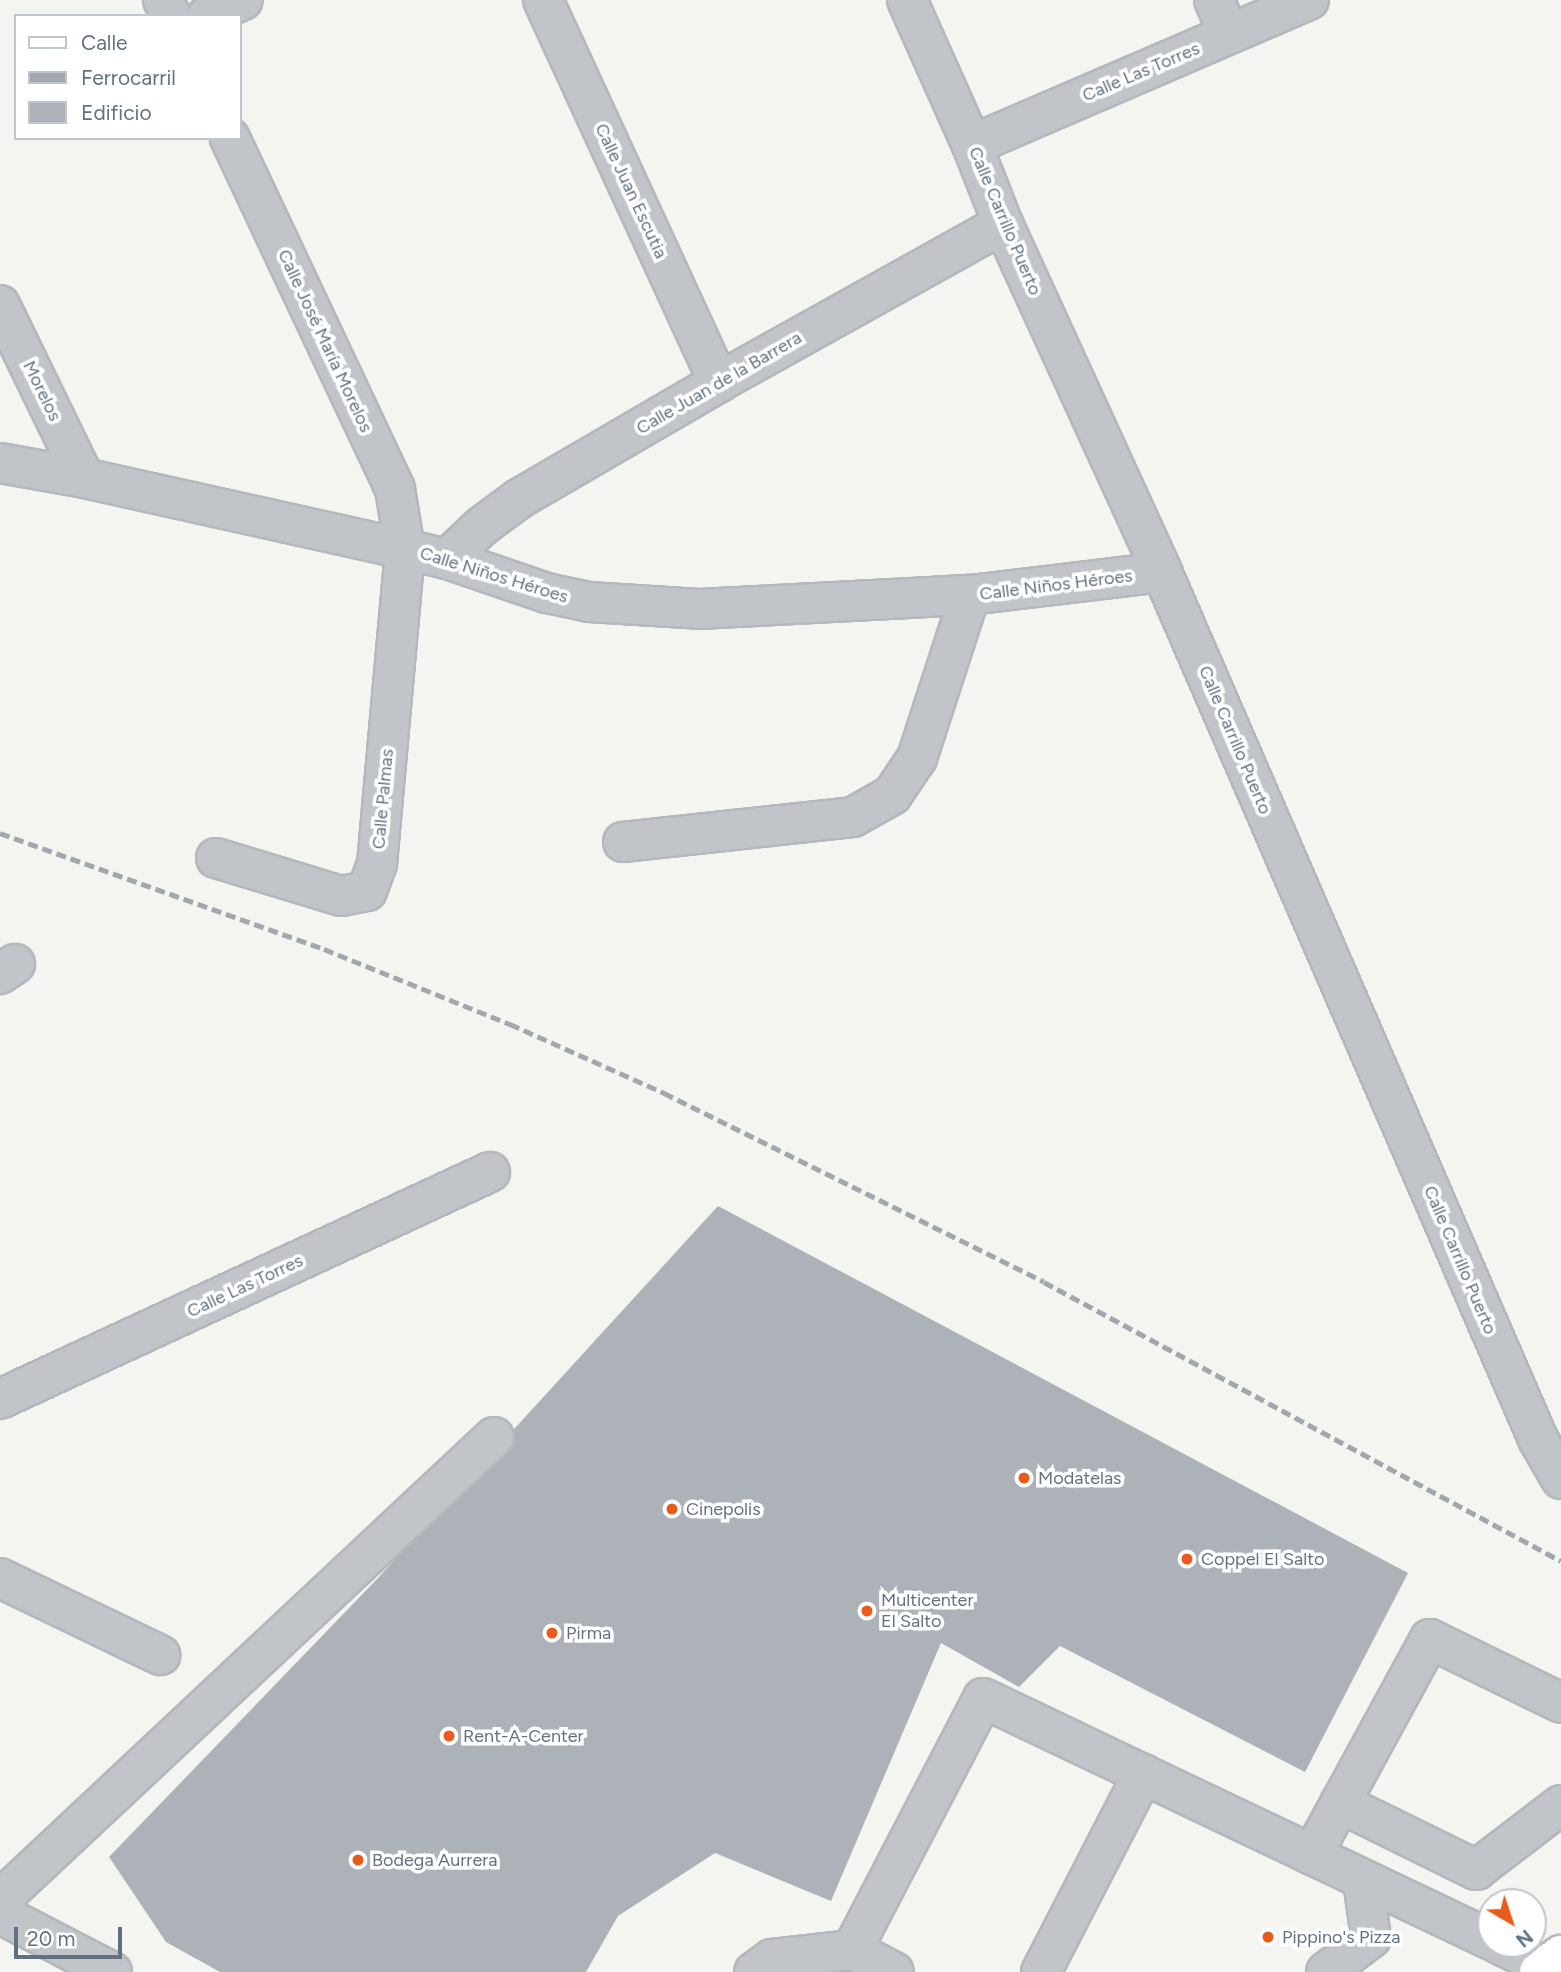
<!DOCTYPE html>
<html>
<head>
<meta charset="utf-8">
<style>
	body { margin:0 }
	#map { position:relative; width:1561px; height:1972px; overflow:hidden; background:#f4f4f0; font-family:Figtree,sans-serif }
	div>[style] { position:absolute }
	[style*='--x'] { left:calc(var(--x)*1px); top:calc(var(--y)*1px); width:calc(var(--w)*1px); rotate:calc(var(--a)*1deg) }
	.building>* { inset:0; background:#acb2b8 }
	.roads { filter:drop-shadow(2px 0 #b4b8bc) drop-shadow(-2px 0 #b4b8bc) drop-shadow(0 2px #b4b8bc) drop-shadow(0 -2px #b4b8bc) }
	.minor>* { height:38px; margin:-19px; padding:0 19px; transform-origin:19px; border-radius:19px; background:#c1c4c8 }
	.major>* { height:38px; margin:-19px; padding:0 19px; transform-origin:19px; border-radius:19px; background:#fff }
	.rail>* { height:5px; margin-top:-2.5px; transform-origin:0; background:repeating-linear-gradient(90deg,#a1a7ad 0 10px,transparent 0 15px) }
	.dots>* { width:19px; height:19px; translate:-50% -50%; box-sizing:border-box; border:4px solid #fff; border-radius:50% }
	span { translate:-50% -50%; white-space:nowrap; text-align:center; line-height:1.15; -webkit-text-stroke:7px #fff; paint-order:stroke }
	.street-label { font-size:18px; color:#627182 }
	.poi-label { font-size:18px; color:#627182 }
	.left { translate:0 -50%; text-align:left }
	.legend { position:absolute; left:14px; top:14px; width:228px; height:126px; box-sizing:border-box; background:#fff; border:2px solid #c0c6cd; margin:0; padding:9px 12px; list-style:none; font-size:21px; color:#627182 }
	.legend li { display:flex; align-items:center; gap:14px; height:35px }
	.legend b { width:35px; border:2px solid #c0c6cd }
	.north { position:absolute; left:1477px; top:1888px; width:70px; height:70px; box-sizing:border-box; background:#fff; border:2px solid #c0c6cd; border-radius:50%; rotate:141deg; font-size:19px; font-weight:700; line-height:28px; text-align:center; color:#627182 }
	.north::after { content:''; display:block; margin:auto; width:24px; height:32px; background:#e95b1b; clip-path:polygon(50% 0,100% 100%,50% 72%,0 100%) }
	.scale { position:absolute; left:14px; top:1927px; width:108px; height:32px; box-sizing:border-box; border:4px solid #627182; border-top:0; padding-left:9px; font-size:21px; line-height:24px; white-space:nowrap; color:#627182; -webkit-text-stroke:5px #fff; paint-order:stroke }
</style>
</head>
<body>
<div id="map">
	<div class="building">
		<div style="clip-path:polygon(718px 1206px,1408px 1573px,1305px 1772px,1060px 1646px,1019px 1687px,941px 1643px,831px 1901px,715px 1853px,618px 1916px,586px 1972px,220px 1972px,166px 1942px,109px 1857px,377px 1579px)"></div>
	</div>
	<div class="roads">
		<div class="minor">
			<div style="--x:163;--y:0;--w:18;--a:63"></div>
			<div style="--x:543;--y:0;--w:421;--a:65.3"></div>
			<div style="--x:907;--y:0;--w:159;--a:65.9"></div>
			<div style="--x:972;--y:145;--w:85;--a:68.6"></div>
			<div style="--x:1003;--y:224;--w:383;--a:65.4"></div>
			<div style="--x:1162;--y:572;--w:945;--a:66.55"></div>
			<div style="--x:1538;--y:1439;--w:46;--a:60.1"></div>
			<div style="--x:1214;--y:0;--w:37;--a:66"></div>
			<div style="--x:207;--y:16;--w:39;--a:-24"></div>
			<div style="--x:972;--y:145;--w:367;--a:-23.3"></div>
			<div style="--x:0;--y:305;--w:192;--a:64.1"></div>
			<div style="--x:0;--y:463;--w:85;--a:10.1"></div>
			<div style="--x:84;--y:478;--w:329;--a:12.5"></div>
			<div style="--x:405;--y:549;--w:43;--a:13.4"></div>
			<div style="--x:447;--y:559;--w:106;--a:18.8"></div>
			<div style="--x:547;--y:593;--w:43;--a:12.1"></div>
			<div style="--x:589;--y:602;--w:110;--a:3.6"></div>
			<div style="--x:699;--y:609;--w:271;--a:-3"></div>
			<div style="--x:970;--y:595;--w:193;--a:-6.8"></div>
			<div style="--x:447;--y:559;--w:48;--a:-43.3"></div>
			<div style="--x:482;--y:526;--w:47;--a:-36.4"></div>
			<div style="--x:520;--y:498;--w:230;--a:-30.2"></div>
			<div style="--x:719;--y:382;--w:325;--a:-29.1"></div>
			<div style="--x:623;--y:842;--w:231;--a:-6.2"></div>
			<div style="--x:853;--y:817;--w:45;--a:-29.4"></div>
			<div style="--x:892;--y:795;--w:45;--a:-56"></div>
			<div style="--x:917;--y:758;--w:171;--a:-72"></div>
			<div style="--x:216;--y:858;--w:131;--a:16.9"></div>
			<div style="--x:341;--y:896;--w:26;--a:-11"></div>
			<div style="--x:367;--y:891;--w:29;--a:-70"></div>
			<div style="--x:377;--y:864;--w:316;--a:-84.9"></div>
			<div style="--x:405;--y:549;--w:61;--a:-99.5"></div>
			<div style="--x:395;--y:489;--w:388;--a:-115.2"></div>
			<div style="--x:0;--y:974;--w:18;--a:-34"></div>
			<div style="--x:0;--y:1399;--w:540;--a:-24.86"></div>
			<div style="--x:0;--y:1578;--w:178;--a:25.7"></div>
			<div style="--x:1340;--y:1803;--w:152;--a:26.2"></div>
			<div style="--x:1476;--y:1870;--w:107;--a:-37.4"></div>
			<div style="--x:1312;--y:1855;--w:246;--a:-61.4"></div>
			<div style="--x:1430;--y:1639;--w:146;--a:26"></div>
			<div style="--x:0;--y:1900;--w:677;--a:-43.14"></div>
			<div style="--x:0;--y:1914;--w:126;--a:27.4"></div>
			<div style="--x:1499;--y:1944;--w:52;--a:26.1"></div>
			<div style="--x:852;--y:1950;--w:47;--a:27.6"></div>
			<div style="--x:754;--y:1972;--w:22;--a:-36"></div>
			<div style="--x:772;--y:1959;--w:81;--a:-6.4"></div>
			<div style="--x:852;--y:1950;--w:284;--a:-62.5"></div>
			<div style="--x:983;--y:1698;--w:563;--a:25.47"></div>
			<div style="--x:1041;--y:1972;--w:223;--a:-62.7"></div>
			<div style="--x:1326;--y:1972;--w:56;--a:-37.1"></div>
			<div style="--x:1371;--y:1938;--w:59;--a:-97.9"></div>
		</div>
		<div class="major">
			<div style="--x:1539;--y:1972;--w:28;--a:-38"></div>
		</div>
	</div>
	<div class="rail">
		<div style="--x:0;--y:833;--w:344;--a:19.7"></div>
		<div style="--x:324;--y:949;--w:201;--a:22"></div>
		<div style="--x:510;--y:1024;--w:169;--a:24.1"></div>
		<div style="--x:664;--y:1093;--w:424;--a:26.4"></div>
		<div style="--x:1044;--y:1282;--w:587;--a:28.35"></div>
	</div>
	<div class="dots">
		<div style="left:1024px;top:1478px;background:#e95b1b"></div>
		<div style="left:672px;top:1509px;background:#e95b1b"></div>
		<div style="left:1187px;top:1559px;background:#e95b1b"></div>
		<div style="left:867px;top:1611px;background:#e95b1b"></div>
		<div style="left:552px;top:1633px;background:#e95b1b"></div>
		<div style="left:449px;top:1736px;background:#e95b1b"></div>
		<div style="left:358px;top:1860px;background:#e95b1b"></div>
		<div style="left:1268px;top:1937px;background:#e95b1b"></div>
	</div>
	<div class="street-label">
		<span style="left:1141px;top:72px;rotate:-23deg">Calle Las Torres</span>
		<span style="left:631px;top:191px;rotate:65deg">Calle Juan Escutia</span>
		<span style="left:1005px;top:221px;rotate:67deg">Calle Carrillo Puerto</span>
		<span style="left:325px;top:341px;rotate:65deg">Calle José María Morelos</span>
		<span style="left:719px;top:383px;rotate:-30deg">Calle Juan de la Barrera</span>
		<span style="left:42px;top:391px;rotate:64deg">Morelos</span>
		<span style="left:494px;top:575px;rotate:17deg">Calle Niños Héroes</span>
		<span style="left:1056px;top:585px;rotate:-7deg">Calle Niños Héroes</span>
		<span style="left:1235px;top:740px;rotate:67deg">Calle Carrillo Puerto</span>
		<span style="left:383px;top:799px;rotate:-85deg">Calle Palmas</span>
		<span style="left:1460px;top:1260px;rotate:67deg">Calle Carrillo Puerto</span>
		<span style="left:245px;top:1286px;rotate:-25deg">Calle Las Torres</span>
	</div>
	<div class="poi-label">
		<span class="left" style="left:1038px;top:1478px">Modatelas</span>
		<span class="left" style="left:686px;top:1509px">Cinepolis</span>
		<span class="left" style="left:1201px;top:1559px">Coppel El Salto</span>
		<span class="left" style="left:881px;top:1611px">Multicenter<br>El Salto</span>
		<span class="left" style="left:566px;top:1633px">Pirma</span>
		<span class="left" style="left:463px;top:1736px">Rent-A-Center</span>
		<span class="left" style="left:372px;top:1860px">Bodega Aurrera</span>
		<span class="left" style="left:1282px;top:1937px">Pippino's Pizza</span>
	</div>
	<ul class="legend">
	<li><b style="height:9px;background:#fff"></b>Calle</li>
	<li><b style="height:9px;background:#a1a7ad"></b>Ferrocarril</li>
	<li><b style="height:19px;background:#acb2b8"></b>Edificio</li>
	</ul>
	<div class="north">N</div>
	<div class="scale">20 m</div>
</div>
</body>
</html>
